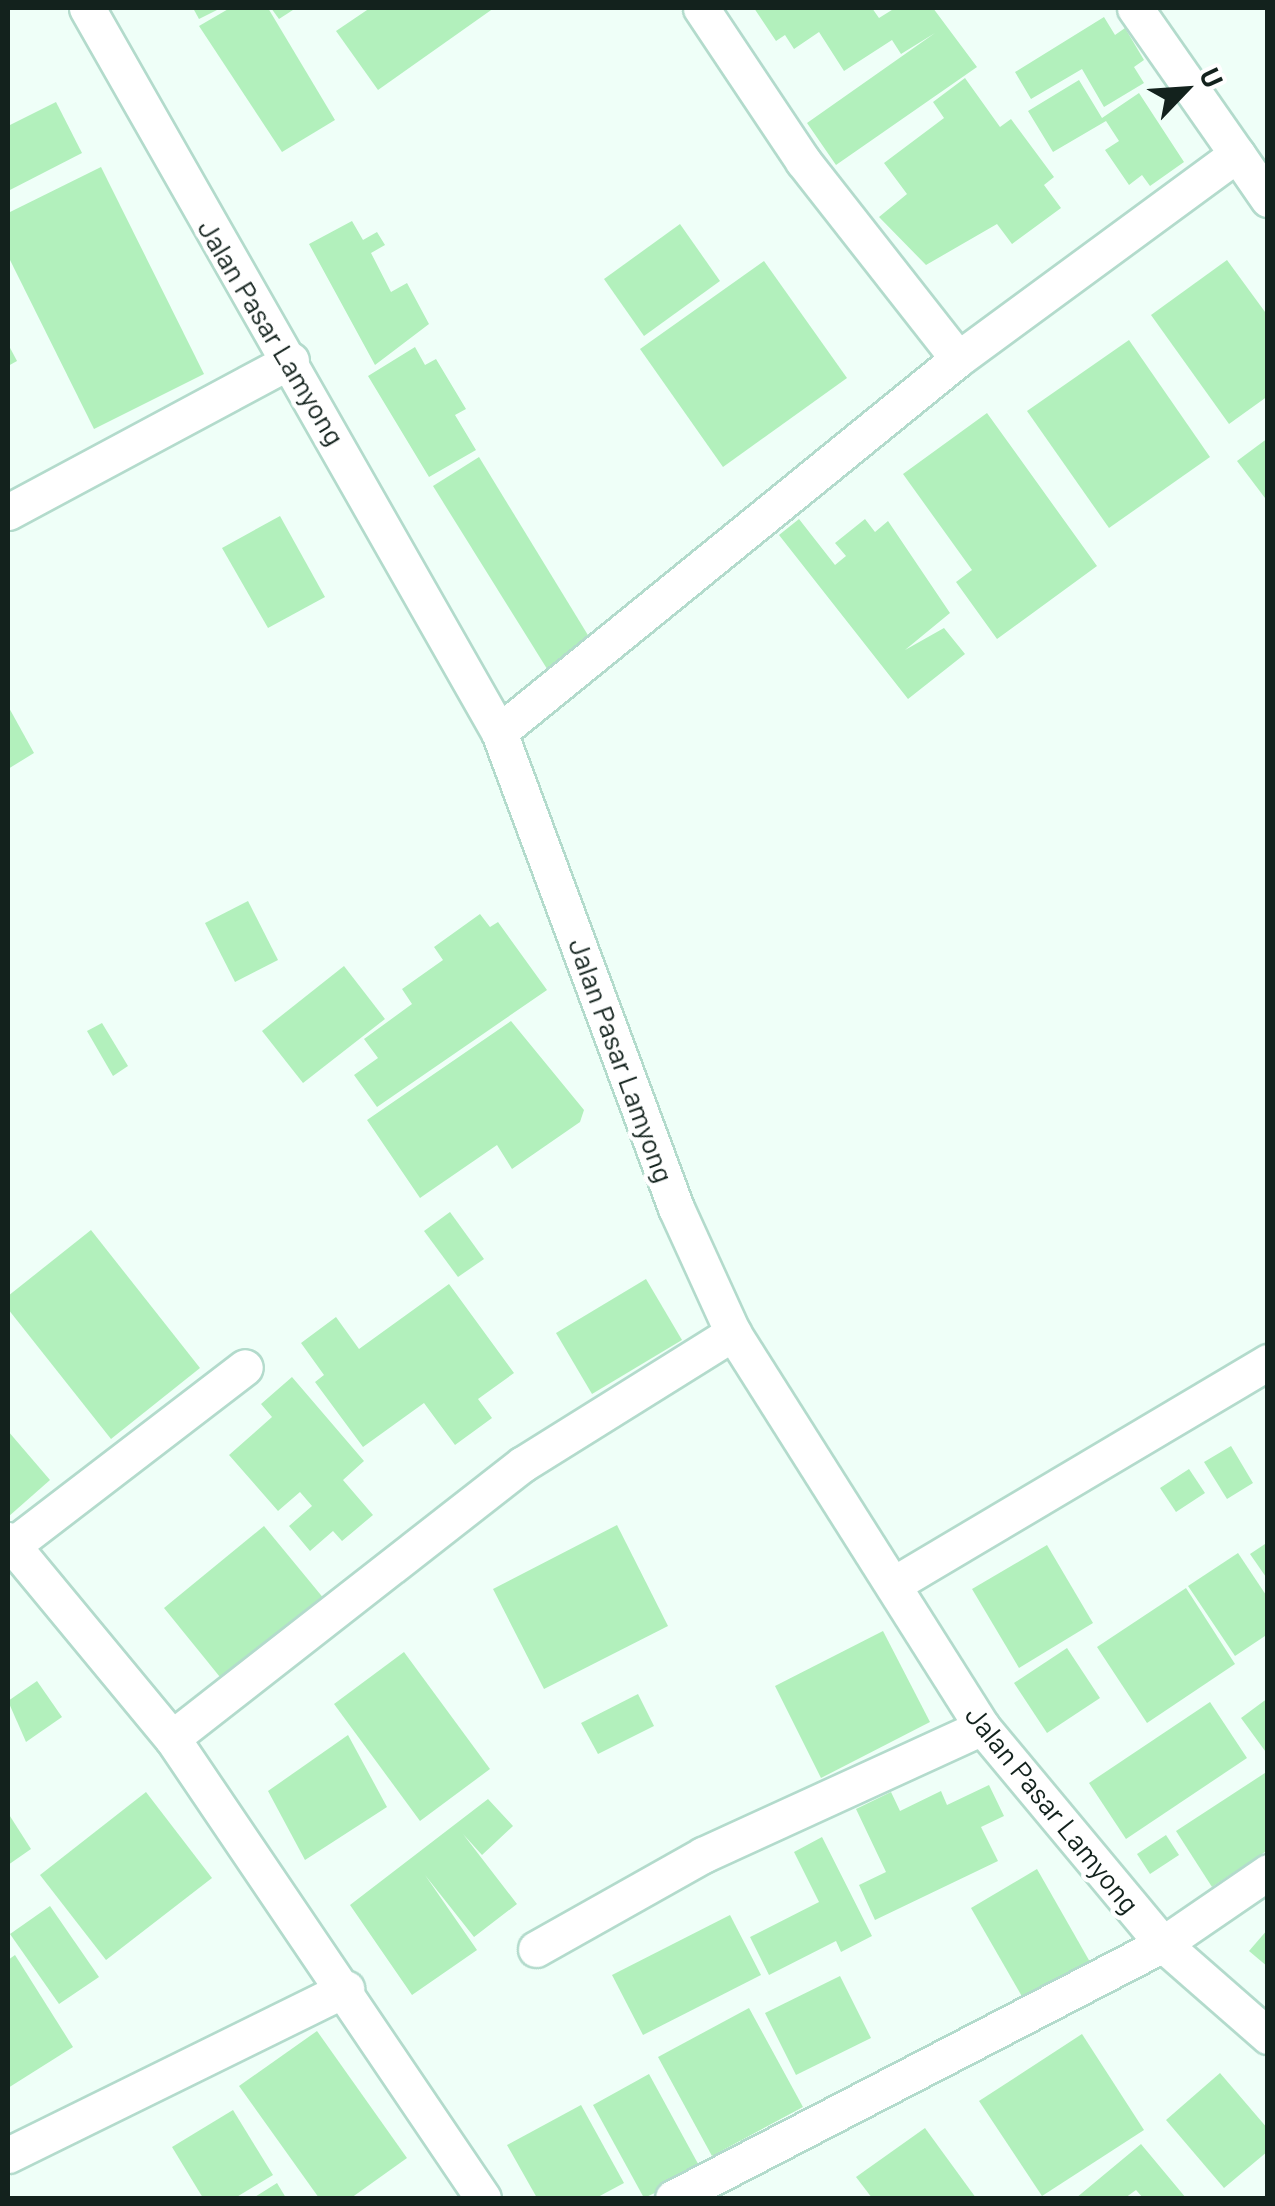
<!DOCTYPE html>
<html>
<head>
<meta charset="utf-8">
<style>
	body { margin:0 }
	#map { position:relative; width:1275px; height:2206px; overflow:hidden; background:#effff8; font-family:Barlow,sans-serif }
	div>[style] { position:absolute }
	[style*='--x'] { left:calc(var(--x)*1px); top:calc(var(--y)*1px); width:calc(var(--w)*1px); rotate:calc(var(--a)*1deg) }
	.building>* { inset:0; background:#b2f0bc }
	.roads { filter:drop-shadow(2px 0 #b3dbcc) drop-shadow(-2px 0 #b3dbcc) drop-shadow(0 2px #b3dbcc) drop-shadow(0 -2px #b3dbcc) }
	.street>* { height:35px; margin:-17.5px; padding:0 17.5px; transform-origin:17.5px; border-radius:17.5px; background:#fff }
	span { translate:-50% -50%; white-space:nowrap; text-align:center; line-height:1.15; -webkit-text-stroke:9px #fff; paint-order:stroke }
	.street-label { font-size:28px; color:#13221d }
	.frame { position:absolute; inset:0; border:10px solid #13221d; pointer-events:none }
	.north { position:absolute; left:1135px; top:40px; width:100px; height:100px; -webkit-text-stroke:8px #fff; paint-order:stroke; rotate:65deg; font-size:28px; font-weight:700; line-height:40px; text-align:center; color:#13221d }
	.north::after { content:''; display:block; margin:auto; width:35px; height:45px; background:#13221d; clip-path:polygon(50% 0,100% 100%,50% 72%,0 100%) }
</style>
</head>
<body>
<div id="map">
	<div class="building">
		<div style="clip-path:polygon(193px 8px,221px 8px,199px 19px)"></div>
		<div style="clip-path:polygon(230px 8px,268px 8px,335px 120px,282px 152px,199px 26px)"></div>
		<div style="clip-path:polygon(271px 8px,296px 8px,279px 19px)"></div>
		<div style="clip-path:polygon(370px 8px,494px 8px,378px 90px,336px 31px)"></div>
		<div style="clip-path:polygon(754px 8px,872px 8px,879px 18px,895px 8px,933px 8px,977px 67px,836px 165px,807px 123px,935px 33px,901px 54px,892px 40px,844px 71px,819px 32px,794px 49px,785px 35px,776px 41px)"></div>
		<div style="clip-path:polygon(1104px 17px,1115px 35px,1125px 28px,1144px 60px,1134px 67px,1144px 83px,1104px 107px,1082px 69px,1031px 99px,1015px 72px)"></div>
		<div style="clip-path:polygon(965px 78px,1000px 127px,1011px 119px,1054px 177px,1044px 185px,1061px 208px,1012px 244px,997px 224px,926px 265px,879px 217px,907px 194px,884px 163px,944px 118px,933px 102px)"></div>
		<div style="clip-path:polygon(1079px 80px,1102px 118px,1139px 93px,1184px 162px,1150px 186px,1142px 175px,1129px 185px,1105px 150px,1119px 141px,1106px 121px,1053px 152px,1028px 111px)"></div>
		<div style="clip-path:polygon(56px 102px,82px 153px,8px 191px,8px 126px)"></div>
		<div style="clip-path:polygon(101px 167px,204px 374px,94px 429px,8px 256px,8px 213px)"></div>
		<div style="clip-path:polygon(352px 221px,363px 240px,377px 232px,385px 245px,371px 253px,391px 292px,407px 283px,429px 324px,375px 365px,309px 244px)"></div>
		<div style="clip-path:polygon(680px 224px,720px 281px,644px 336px,604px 279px)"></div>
		<div style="clip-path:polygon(1227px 260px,1268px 316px,1268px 396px,1229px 424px,1151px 315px)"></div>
		<div style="clip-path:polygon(764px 261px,847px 378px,723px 467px,640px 349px)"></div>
		<div style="clip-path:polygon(1129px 340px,1210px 457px,1109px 528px,1027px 411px)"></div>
		<div style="clip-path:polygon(8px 344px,17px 361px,8px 366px)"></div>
		<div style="clip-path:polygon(415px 347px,425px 365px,436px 359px,466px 409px,455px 415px,476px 450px,429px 477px,368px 376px)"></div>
		<div style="clip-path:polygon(987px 413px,1097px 566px,997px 639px,956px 582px,972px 570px,903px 474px)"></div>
		<div style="clip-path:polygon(1268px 438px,1268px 502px,1237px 461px)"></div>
		<div style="clip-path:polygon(479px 457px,594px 645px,549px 672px,433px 486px)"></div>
		<div style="clip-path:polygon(280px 516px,325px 597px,268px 628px,222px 548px)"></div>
		<div style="clip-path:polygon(799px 519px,835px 565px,846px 556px,835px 543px,865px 519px,875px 532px,888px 521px,950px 613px,905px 650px,944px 628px,965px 654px,908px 699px,779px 535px)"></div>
		<div style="clip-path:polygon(8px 706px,34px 753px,8px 769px)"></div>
		<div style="clip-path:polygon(248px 901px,278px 960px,235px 982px,205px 923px)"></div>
		<div style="clip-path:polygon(480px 914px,490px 927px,498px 922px,547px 990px,377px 1107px,354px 1075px,378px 1058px,364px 1039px,412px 1004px,402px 989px,443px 960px,434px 947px)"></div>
		<div style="clip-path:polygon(344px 966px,385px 1019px,303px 1083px,262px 1031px)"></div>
		<div style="clip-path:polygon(511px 1021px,584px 1110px,580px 1122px,512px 1169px,497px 1145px,420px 1198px,367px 1120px)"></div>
		<div style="clip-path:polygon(102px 1023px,128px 1066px,113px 1076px,87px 1031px)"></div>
		<div style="clip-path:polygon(450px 1212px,484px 1259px,458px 1277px,424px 1231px)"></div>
		<div style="clip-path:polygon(91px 1230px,200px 1368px,111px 1439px,8px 1309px,8px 1296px)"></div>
		<div style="clip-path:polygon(646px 1279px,682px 1340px,592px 1394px,556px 1333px)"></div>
		<div style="clip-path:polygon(449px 1284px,514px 1373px,478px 1399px,492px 1418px,455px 1445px,424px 1403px,363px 1447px,315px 1382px,324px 1375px,301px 1343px,336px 1317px,359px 1349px)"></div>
		<div style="clip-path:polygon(292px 1377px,364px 1461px,343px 1480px,373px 1515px,342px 1541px,333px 1531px,310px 1551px,289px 1526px,312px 1506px,300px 1492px,278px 1511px,229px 1455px,272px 1417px,261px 1404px)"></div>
		<div style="clip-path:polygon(8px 1431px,50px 1480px,8px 1517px)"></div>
		<div style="clip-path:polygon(1231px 1446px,1253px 1483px,1227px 1499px,1204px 1462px)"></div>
		<div style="clip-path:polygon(1189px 1469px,1205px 1493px,1176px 1512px,1160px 1488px)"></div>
		<div style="clip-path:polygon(617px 1525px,668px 1626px,544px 1689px,493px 1589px)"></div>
		<div style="clip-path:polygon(264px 1526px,325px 1600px,224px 1682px,164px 1608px)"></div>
		<div style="clip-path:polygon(1268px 1542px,1268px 1580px,1250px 1554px)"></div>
		<div style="clip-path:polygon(1047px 1545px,1093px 1623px,1019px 1668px,972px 1589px)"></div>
		<div style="clip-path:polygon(1238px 1553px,1268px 1598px,1268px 1634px,1235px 1656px,1188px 1586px)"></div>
		<div style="clip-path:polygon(1186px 1588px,1235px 1664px,1147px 1723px,1097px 1647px)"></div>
		<div style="clip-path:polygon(883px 1631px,930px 1722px,821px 1778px,775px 1686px)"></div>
		<div style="clip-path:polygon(1067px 1648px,1100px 1698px,1047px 1733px,1014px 1683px)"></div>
		<div style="clip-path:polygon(404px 1652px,490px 1769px,420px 1821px,334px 1704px)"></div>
		<div style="clip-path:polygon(37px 1681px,62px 1717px,26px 1742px,8px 1701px)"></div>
		<div style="clip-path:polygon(638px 1694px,654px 1726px,598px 1754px,581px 1723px)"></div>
		<div style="clip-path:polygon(1268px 1698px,1268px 1755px,1241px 1718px)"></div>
		<div style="clip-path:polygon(1210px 1702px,1247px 1758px,1126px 1839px,1089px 1783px)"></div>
		<div style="clip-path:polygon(348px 1735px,387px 1807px,305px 1860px,268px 1791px)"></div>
		<div style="clip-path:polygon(1268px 1771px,1268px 1850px,1212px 1887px,1176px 1831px)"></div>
		<div style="clip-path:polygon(989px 1785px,1004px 1816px,981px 1827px,998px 1861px,875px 1920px,859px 1885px,886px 1872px,856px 1809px,891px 1792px,900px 1811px,941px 1791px,947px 1805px)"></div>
		<div style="clip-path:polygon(146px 1792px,212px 1878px,106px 1960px,40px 1875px)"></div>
		<div style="clip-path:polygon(488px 1799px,513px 1826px,482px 1855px,463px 1834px,517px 1904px,474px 1937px,425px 1875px,477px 1950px,412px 1995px,350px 1905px)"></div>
		<div style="clip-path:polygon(8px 1813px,31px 1849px,8px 1865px)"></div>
		<div style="clip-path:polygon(1166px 1835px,1179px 1855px,1150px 1874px,1137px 1854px)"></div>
		<div style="clip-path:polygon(822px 1837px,872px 1936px,841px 1952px,836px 1941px,769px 1975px,750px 1937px,819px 1902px,794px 1852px)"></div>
		<div style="clip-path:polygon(1037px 1869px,1090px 1962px,1024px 2000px,971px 1908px)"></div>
		<div style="clip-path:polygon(50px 1906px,99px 1977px,59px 2004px,10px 1934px)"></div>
		<div style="clip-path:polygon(730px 1915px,761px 1975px,643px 2035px,612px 1975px)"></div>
		<div style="clip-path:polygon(1268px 1929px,1268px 1967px,1249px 1951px)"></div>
		<div style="clip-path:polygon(15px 1955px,73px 2047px,8px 2088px,8px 1960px)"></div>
		<div style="clip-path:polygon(840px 1976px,871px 2038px,796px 2075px,765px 2013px)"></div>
		<div style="clip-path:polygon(749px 2008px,803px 2107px,712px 2156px,658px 2057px)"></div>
		<div style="clip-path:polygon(317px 2031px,407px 2158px,351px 2198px,319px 2198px,239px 2086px)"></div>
		<div style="clip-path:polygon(1082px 2034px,1144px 2130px,1042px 2196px,979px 2101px)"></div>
		<div style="clip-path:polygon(1220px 2073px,1268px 2129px,1268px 2151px,1224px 2188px,1166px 2120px)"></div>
		<div style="clip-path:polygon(649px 2074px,702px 2171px,644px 2198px,593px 2105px)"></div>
		<div style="clip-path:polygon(581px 2105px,624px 2183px,596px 2198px,537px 2198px,507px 2145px)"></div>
		<div style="clip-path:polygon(233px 2110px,273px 2175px,235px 2198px,203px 2198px,172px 2147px)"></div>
		<div style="clip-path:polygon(925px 2128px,976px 2198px,872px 2198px,856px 2177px)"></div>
		<div style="clip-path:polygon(1141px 2144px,1186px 2198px,1143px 2198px,1136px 2190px,1125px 2198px,1076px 2198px)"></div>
		<div style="clip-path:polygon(277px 2183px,286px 2198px,253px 2198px)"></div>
	</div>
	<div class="roads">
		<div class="street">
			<div style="--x:87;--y:8;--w:833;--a:60.36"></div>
			<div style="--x:499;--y:732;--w:508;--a:69.6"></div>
			<div style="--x:676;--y:1208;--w:137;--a:65.5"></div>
			<div style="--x:733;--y:1333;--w:466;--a:57.7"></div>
			<div style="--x:982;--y:1727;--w:283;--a:50.2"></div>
			<div style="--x:1163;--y:1944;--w:140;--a:41.2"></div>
			<div style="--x:701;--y:8;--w:184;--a:56.3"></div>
			<div style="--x:803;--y:161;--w:251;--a:51.9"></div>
			<div style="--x:1135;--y:8;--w:178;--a:55.1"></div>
			<div style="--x:8;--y:512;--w:321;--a:-28.2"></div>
			<div style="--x:499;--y:732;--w:591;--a:-39.1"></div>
			<div style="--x:958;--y:359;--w:346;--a:-36.3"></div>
			<div style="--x:1237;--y:154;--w:55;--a:55.4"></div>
			<div style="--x:8;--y:1540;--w:257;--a:50.4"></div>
			<div style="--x:172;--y:1738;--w:555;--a:55.94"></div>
			<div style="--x:17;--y:1542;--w:287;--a:-37.5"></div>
			<div style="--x:894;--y:1584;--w:435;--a:-30.7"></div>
			<div style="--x:172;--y:1738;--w:445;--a:-38"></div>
			<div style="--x:523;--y:1464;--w:248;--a:-32"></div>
			<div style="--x:536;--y:1949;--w:192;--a:-29.4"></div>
			<div style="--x:703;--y:1855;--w:307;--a:-24.6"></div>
			<div style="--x:8;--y:2155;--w:377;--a:-26.2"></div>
			<div style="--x:673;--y:2198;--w:552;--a:-27.4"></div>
			<div style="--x:1163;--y:1944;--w:127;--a:-34.4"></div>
		</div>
	</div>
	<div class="street-label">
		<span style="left:272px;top:332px;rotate:59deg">Jalan Pasar Lamyong</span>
		<span style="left:622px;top:1060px;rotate:70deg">Jalan Pasar Lamyong</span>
		<span style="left:1053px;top:1809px;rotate:51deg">Jalan Pasar Lamyong</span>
	</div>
	<div class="frame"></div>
	<div class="north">U</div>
</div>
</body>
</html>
